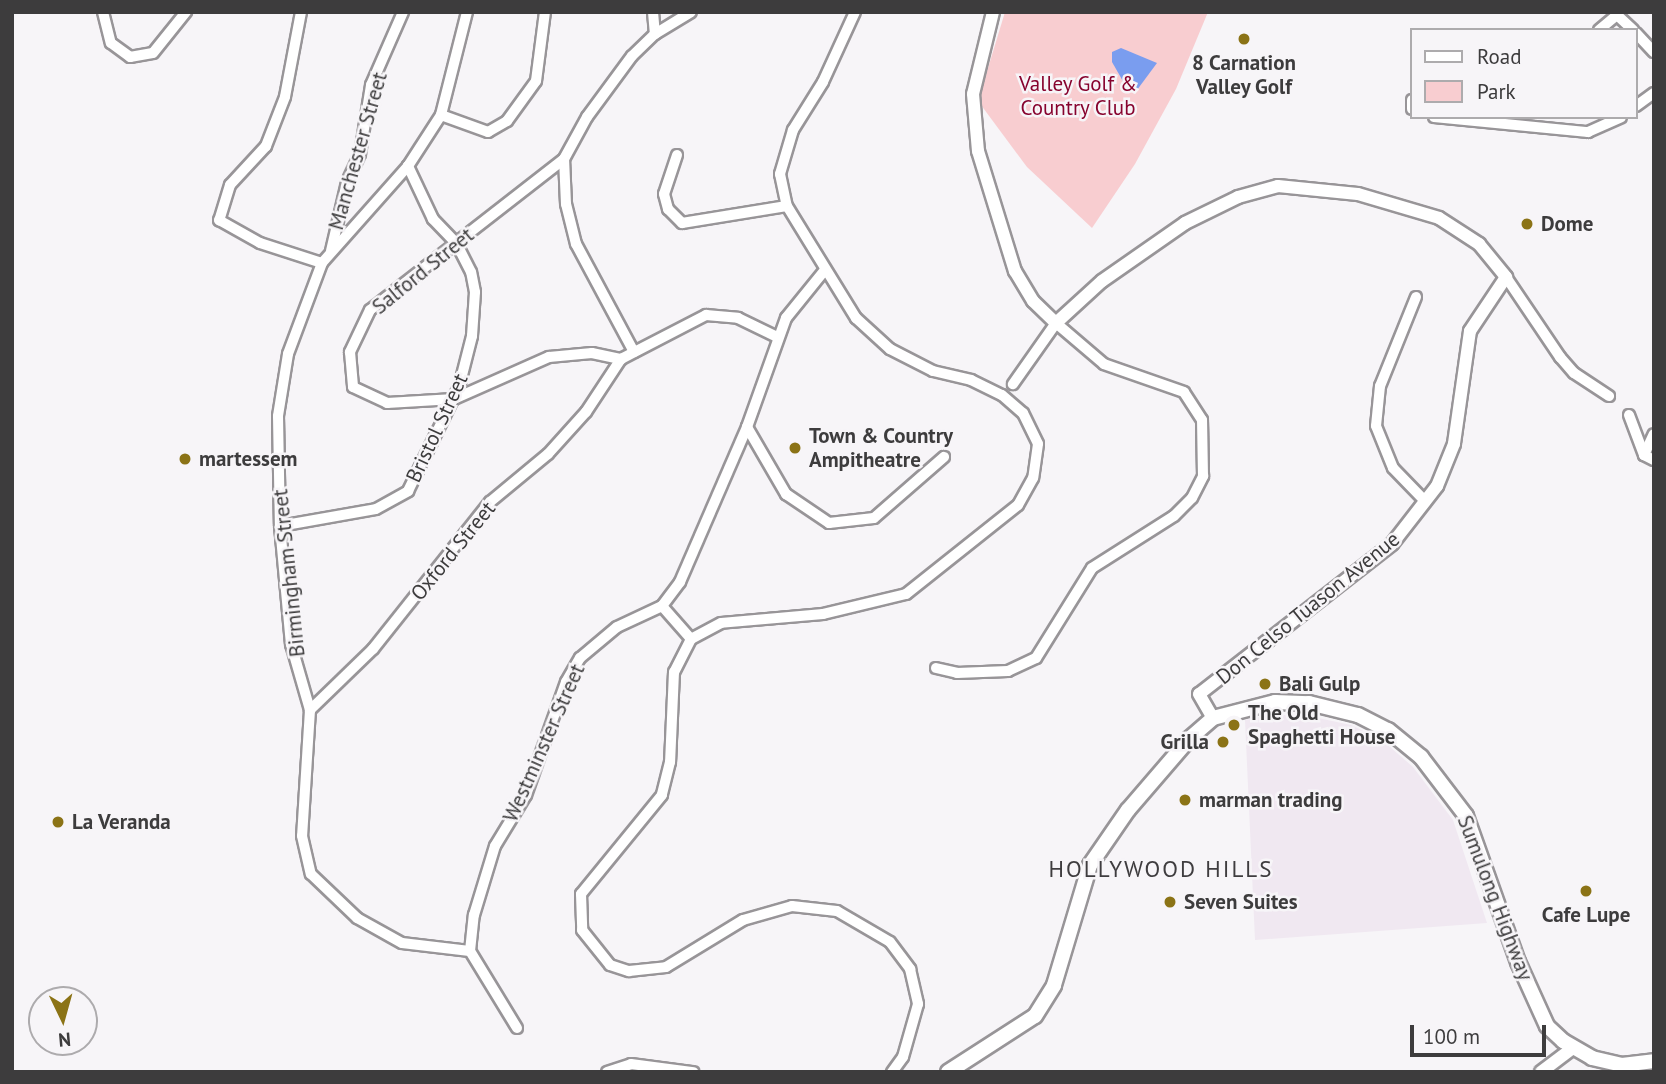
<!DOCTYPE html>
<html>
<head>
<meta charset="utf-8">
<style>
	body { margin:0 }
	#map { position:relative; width:1666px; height:1084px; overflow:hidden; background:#f7f5f8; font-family:"PT Sans",sans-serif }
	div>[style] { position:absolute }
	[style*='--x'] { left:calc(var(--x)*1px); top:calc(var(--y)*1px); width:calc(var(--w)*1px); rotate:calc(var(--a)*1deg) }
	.built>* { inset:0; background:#f0e8f1 }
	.green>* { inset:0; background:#f8cdd0 }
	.water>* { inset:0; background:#7a9def }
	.roads { filter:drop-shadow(2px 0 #989598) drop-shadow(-2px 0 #989598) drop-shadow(0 2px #989598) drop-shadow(0 -2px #989598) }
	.minor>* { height:10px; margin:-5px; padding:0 5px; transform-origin:5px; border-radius:5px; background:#fff }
	.tertiary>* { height:12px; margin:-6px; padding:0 6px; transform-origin:6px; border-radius:6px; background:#fff }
	.primary>* { height:14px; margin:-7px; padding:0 7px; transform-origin:7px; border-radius:7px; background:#fff }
	.dots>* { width:19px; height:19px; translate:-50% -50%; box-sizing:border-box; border:4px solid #f7f5f8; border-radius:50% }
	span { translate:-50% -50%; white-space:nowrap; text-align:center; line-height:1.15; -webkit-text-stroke:5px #f7f5f8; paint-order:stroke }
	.poi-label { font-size:21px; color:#3d3c3d; font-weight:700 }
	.left { translate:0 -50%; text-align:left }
	.right { translate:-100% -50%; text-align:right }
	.park-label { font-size:21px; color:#87032e }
	.street-label { font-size:21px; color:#3d3c3d }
	.neighbourhood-label { font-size:23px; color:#3f3d3f; letter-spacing:2px }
	.frame { position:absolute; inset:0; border:14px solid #3d3c3d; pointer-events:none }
	.legend { position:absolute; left:1410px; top:28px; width:228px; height:91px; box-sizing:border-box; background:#f7f5f8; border:2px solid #adabad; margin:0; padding:9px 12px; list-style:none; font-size:21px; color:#3d3c3d }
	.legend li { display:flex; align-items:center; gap:14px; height:35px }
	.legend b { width:35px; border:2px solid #adabad }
	.north { position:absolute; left:28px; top:986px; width:70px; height:70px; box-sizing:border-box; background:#f7f5f8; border:2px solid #adabad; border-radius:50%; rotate:175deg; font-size:19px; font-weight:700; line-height:28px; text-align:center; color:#3d3c3d }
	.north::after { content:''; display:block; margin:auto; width:24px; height:32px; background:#8b7316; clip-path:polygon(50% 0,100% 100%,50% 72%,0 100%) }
	.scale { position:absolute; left:1410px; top:1025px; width:136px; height:32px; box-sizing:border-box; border:4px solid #3d3c3d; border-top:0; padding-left:9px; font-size:21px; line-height:24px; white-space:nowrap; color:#3d3c3d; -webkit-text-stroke:5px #f7f5f8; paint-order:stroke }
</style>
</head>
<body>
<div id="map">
	<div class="built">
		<div style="clip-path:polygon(1270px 715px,1304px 715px,1351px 725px,1382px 740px,1413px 767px,1453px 820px,1487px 923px,1255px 940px,1245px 720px)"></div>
	</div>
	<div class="green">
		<div style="clip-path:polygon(1005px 12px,1208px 12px,1176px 89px,1135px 164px,1092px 228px,1027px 167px,978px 101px)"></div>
	</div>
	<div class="water">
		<div style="clip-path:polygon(1121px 48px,1157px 63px,1137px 90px,1128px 90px,1112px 62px,1112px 52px)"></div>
	</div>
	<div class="roads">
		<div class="minor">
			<div style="--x:103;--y:12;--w:32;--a:76"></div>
			<div style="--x:111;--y:43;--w:24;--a:36"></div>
			<div style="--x:130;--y:57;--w:23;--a:-10"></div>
			<div style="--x:153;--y:53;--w:53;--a:-51.2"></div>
			<div style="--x:301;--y:12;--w:86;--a:100.7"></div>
			<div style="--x:285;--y:97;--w:53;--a:111.2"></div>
			<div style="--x:266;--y:146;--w:53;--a:132.7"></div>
			<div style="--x:230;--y:185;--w:37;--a:107"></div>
			<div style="--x:219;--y:220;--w:47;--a:29.3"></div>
			<div style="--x:260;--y:243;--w:65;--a:17.9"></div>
			<div style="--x:467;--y:12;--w:106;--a:104.2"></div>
			<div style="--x:441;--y:115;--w:61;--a:122.9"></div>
			<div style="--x:408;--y:166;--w:130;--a:131.6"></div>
			<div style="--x:322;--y:263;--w:97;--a:110.5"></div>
			<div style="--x:288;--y:354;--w:63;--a:99.2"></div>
			<div style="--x:278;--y:416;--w:110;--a:89"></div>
			<div style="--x:280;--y:526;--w:119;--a:84.7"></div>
			<div style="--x:291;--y:644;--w:69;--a:73.9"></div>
			<div style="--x:310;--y:710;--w:126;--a:93.6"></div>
			<div style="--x:302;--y:836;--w:39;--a:77"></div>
			<div style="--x:311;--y:874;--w:64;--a:43.7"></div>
			<div style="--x:357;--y:918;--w:51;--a:29.1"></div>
			<div style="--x:402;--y:943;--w:68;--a:6.7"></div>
			<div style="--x:653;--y:12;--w:22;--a:85"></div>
			<div style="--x:855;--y:12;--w:77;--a:114.6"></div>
			<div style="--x:823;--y:82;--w:57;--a:122"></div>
			<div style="--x:793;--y:130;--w:46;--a:106.5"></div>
			<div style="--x:780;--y:174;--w:33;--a:78"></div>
			<div style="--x:787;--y:206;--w:132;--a:58.4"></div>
			<div style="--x:856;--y:318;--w:46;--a:42.4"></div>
			<div style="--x:890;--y:349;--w:48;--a:27.1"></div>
			<div style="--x:933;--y:371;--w:39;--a:13"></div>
			<div style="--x:971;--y:380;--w:34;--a:26"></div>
			<div style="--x:1002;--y:395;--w:28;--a:41"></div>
			<div style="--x:1023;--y:413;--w:34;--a:64"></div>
			<div style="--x:1038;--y:444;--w:34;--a:98"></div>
			<div style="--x:1033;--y:478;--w:31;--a:119"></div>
			<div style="--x:1018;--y:505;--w:143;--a:141.5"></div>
			<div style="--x:906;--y:594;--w:85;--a:166.5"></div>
			<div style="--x:823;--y:614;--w:102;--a:175"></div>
			<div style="--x:721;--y:623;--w:34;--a:152"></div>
			<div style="--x:691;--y:639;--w:37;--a:117"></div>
			<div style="--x:674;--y:672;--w:90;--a:92.5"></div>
			<div style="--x:670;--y:762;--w:34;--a:104"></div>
			<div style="--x:662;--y:795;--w:128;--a:129.3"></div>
			<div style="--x:581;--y:894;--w:36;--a:88"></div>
			<div style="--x:582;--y:930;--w:45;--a:51.3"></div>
			<div style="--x:610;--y:965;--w:20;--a:18"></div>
			<div style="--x:629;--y:971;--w:37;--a:-6"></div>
			<div style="--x:666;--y:967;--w:90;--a:-31.4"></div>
			<div style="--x:743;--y:920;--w:51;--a:-15.9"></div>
			<div style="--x:792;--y:906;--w:45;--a:6.3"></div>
			<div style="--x:837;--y:911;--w:61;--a:30.3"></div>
			<div style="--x:890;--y:942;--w:34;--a:53"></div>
			<div style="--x:910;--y:969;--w:36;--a:77"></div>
			<div style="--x:918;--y:1004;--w:55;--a:105.8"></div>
			<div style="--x:903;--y:1057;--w:19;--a:126"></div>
			<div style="--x:1599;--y:30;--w:23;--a:-40"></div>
			<div style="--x:1617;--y:15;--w:22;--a:43"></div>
			<div style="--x:1636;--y:33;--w:26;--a:47"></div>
			<div style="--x:1412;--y:100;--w:9;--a:90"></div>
			<div style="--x:1636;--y:106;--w:22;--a:-36"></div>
			<div style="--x:441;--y:115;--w:50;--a:19.9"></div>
			<div style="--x:488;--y:132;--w:22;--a:-30"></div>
			<div style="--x:507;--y:121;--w:49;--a:-54.1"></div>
			<div style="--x:536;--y:81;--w:70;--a:-82.6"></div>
			<div style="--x:1434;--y:117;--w:155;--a:5.6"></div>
			<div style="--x:1588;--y:132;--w:36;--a:-24"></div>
			<div style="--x:677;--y:155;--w:41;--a:108.4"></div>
			<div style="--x:664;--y:194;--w:16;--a:75"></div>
			<div style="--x:668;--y:209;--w:20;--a:45"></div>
			<div style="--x:682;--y:223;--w:106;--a:-9.2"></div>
			<div style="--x:564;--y:159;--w:246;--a:142.1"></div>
			<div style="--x:370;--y:310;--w:47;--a:115.5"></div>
			<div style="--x:350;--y:352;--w:35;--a:85"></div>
			<div style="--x:353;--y:387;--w:38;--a:25"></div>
			<div style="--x:387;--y:403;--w:67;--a:-3.4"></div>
			<div style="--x:454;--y:399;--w:104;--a:-23.9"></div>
			<div style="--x:549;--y:357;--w:43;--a:-5.3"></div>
			<div style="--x:592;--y:353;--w:30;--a:12"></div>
			<div style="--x:621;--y:359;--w:96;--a:-27.4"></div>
			<div style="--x:706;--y:315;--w:32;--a:5"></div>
			<div style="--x:738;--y:318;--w:43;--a:26"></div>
			<div style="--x:331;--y:251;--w:71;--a:-76.9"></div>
			<div style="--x:347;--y:182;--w:31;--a:-65"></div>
			<div style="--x:360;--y:154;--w:70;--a:-80.9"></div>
			<div style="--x:371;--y:85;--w:80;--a:-66.3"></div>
			<div style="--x:1506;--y:277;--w:97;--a:56"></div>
			<div style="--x:1560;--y:357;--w:21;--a:49"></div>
			<div style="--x:1574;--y:373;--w:42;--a:33.3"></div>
			<div style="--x:1416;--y:297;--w:96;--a:112"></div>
			<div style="--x:1380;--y:386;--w:40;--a:95.7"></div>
			<div style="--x:1376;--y:426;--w:45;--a:68"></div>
			<div style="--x:1393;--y:468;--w:47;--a:45.9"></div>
			<div style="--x:634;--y:352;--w:123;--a:-118.2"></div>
			<div style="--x:576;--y:244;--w:41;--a:-104"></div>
			<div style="--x:566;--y:204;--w:45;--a:-92.5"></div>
			<div style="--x:564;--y:159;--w:48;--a:-61.3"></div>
			<div style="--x:587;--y:117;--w:76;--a:-53.6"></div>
			<div style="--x:632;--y:56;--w:32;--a:-44"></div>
			<div style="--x:655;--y:34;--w:42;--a:-31.4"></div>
			<div style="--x:1629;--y:415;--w:43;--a:69.4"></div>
			<div style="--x:1644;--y:455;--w:11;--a:27"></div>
			<div style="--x:747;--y:427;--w:78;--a:59.8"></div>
			<div style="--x:786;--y:494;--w:52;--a:34"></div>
			<div style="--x:829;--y:523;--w:45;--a:-6.3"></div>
			<div style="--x:874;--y:518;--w:93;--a:-41.1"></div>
			<div style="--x:1644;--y:455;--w:23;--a:-65"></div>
			<div style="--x:280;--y:526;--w:97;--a:-10"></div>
			<div style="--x:376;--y:509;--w:37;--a:-29"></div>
			<div style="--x:408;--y:491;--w:116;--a:-63.9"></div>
			<div style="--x:459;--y:387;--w:53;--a:-75.7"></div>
			<div style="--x:472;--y:336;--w:44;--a:-86.1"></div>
			<div style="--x:475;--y:292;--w:20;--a:-101"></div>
			<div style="--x:471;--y:272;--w:31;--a:-117"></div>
			<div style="--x:457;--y:244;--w:35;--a:-134"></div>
			<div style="--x:433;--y:219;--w:59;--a:-115.3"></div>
			<div style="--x:662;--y:606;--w:44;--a:48.7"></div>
			<div style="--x:936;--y:668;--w:22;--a:13"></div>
			<div style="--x:957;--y:673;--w:51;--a:-2.2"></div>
			<div style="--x:1008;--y:671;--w:31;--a:-25"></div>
			<div style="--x:1036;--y:658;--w:106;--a:-58.1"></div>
			<div style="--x:1092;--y:568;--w:97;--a:-32.4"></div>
			<div style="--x:1174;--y:516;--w:25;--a:-45"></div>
			<div style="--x:1192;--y:498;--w:25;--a:-63"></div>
			<div style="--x:1203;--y:476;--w:56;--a:-91"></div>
			<div style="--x:1202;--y:420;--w:33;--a:-123"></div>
			<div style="--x:1184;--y:392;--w:85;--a:-160.7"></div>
			<div style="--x:1104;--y:364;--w:63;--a:-139.5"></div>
			<div style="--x:1056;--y:323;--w:75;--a:125.2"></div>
			<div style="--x:310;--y:710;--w:88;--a:-44.1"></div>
			<div style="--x:373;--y:649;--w:188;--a:-51.5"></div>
			<div style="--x:490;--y:502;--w:75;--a:-39.6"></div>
			<div style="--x:548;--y:454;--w:57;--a:-47.9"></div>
			<div style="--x:586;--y:412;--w:64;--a:-56.6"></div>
			<div style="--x:517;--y:1028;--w:90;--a:-121.4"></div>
			<div style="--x:470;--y:951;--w:36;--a:-84"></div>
			<div style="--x:474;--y:915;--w:72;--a:-73.1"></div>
			<div style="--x:495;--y:846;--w:60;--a:-58.7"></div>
			<div style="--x:526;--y:795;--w:120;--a:-70.5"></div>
			<div style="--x:566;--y:682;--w:28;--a:-60"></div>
			<div style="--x:580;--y:658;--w:48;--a:-40"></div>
			<div style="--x:617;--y:627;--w:50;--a:-25"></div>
			<div style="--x:662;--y:606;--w:30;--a:-53"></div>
			<div style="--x:680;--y:582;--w:169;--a:-66.6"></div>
			<div style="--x:747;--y:427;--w:116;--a:-70.3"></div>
			<div style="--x:786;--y:318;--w:60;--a:-51"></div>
			<div style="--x:607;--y:1072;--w:25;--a:-18"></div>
			<div style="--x:631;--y:1064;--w:63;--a:7.4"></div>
		</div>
		<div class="tertiary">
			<div style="--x:993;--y:12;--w:84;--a:103.7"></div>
			<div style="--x:973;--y:94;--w:57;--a:85"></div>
			<div style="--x:978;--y:151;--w:126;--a:72.9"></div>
			<div style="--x:1015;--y:271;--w:35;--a:59"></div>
			<div style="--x:1033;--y:301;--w:32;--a:44"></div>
			<div style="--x:1056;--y:323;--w:62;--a:-42.4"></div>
			<div style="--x:1102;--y:281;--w:101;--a:-34.9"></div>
			<div style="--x:1185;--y:223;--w:59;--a:-26.1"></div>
			<div style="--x:1238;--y:197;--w:41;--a:-15.4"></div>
			<div style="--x:1278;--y:186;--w:80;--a:5.7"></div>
			<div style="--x:1358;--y:194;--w:84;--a:16.5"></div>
			<div style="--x:1439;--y:218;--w:48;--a:33"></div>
			<div style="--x:1479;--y:244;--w:43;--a:50.7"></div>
			<div style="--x:1506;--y:277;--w:65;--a:123.7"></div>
			<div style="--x:1470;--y:331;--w:114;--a:98.1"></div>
			<div style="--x:1454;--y:444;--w:45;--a:112"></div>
			<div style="--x:1437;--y:486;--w:73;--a:127.8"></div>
			<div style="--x:1392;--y:544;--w:244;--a:142.1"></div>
			<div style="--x:1199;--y:694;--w:28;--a:60"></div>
			<div style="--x:1541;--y:1072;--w:40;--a:-37"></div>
		</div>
		<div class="primary">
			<div style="--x:948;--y:1072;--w:103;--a:-32.8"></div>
			<div style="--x:1035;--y:1016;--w:36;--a:-58"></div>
			<div style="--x:1054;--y:985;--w:125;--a:-73.3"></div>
			<div style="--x:1090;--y:865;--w:67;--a:-55.4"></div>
			<div style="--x:1128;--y:810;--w:94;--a:-49.3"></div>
			<div style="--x:1189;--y:739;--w:32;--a:-41"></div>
			<div style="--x:1213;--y:718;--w:64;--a:-14.5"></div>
			<div style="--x:1275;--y:702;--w:34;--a:2"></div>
			<div style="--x:1309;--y:703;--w:50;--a:13.8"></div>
			<div style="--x:1358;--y:715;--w:34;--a:27"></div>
			<div style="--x:1388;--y:730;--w:43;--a:39.3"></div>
			<div style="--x:1421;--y:757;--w:74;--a:52.7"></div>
			<div style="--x:1466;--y:816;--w:155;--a:70.4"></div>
			<div style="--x:1518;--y:962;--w:70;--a:65.6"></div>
			<div style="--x:1547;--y:1026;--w:22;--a:43"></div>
			<div style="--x:1563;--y:1041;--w:34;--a:30"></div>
			<div style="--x:1592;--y:1058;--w:31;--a:13"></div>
			<div style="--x:1622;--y:1065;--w:32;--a:-7"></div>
		</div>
	</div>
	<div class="dots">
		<div style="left:1244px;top:39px;background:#8b7316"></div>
		<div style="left:1527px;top:224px;background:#8b7316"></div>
		<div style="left:795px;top:448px;background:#8b7316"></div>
		<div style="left:185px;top:459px;background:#8b7316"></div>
		<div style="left:1265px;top:684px;background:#8b7316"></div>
		<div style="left:1234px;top:725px;background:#8b7316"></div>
		<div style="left:1223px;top:742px;background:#8b7316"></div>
		<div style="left:1185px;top:800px;background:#8b7316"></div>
		<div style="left:58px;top:822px;background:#8b7316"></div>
		<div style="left:1586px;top:891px;background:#8b7316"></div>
		<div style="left:1170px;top:902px;background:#8b7316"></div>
	</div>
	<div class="poi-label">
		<span style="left:1244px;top:75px">8 Carnation<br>Valley Golf</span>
		<span class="left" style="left:1541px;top:224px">Dome</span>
		<span class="left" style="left:809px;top:448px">Town &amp; Country<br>Ampitheatre</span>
		<span class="left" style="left:199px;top:459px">martessem</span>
		<span class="left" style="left:1279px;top:684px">Bali Gulp</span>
		<span class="left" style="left:1248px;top:725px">The Old<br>Spaghetti House</span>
		<span class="right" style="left:1209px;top:742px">Grilla</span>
		<span class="left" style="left:1199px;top:800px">marman trading</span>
		<span class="left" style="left:72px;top:822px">La Veranda</span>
		<span class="left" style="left:1184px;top:902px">Seven Suites</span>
		<span style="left:1586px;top:915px">Cafe Lupe</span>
	</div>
	<div class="park-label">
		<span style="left:1078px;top:96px">Valley Golf &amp;<br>Country Club</span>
	</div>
	<div class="street-label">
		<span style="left:358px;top:151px;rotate:-74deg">Manchester Street</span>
		<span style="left:423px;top:271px;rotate:-39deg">Salford Street</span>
		<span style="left:437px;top:428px;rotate:-65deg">Bristol Street</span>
		<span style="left:453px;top:551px;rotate:-51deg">Oxford Street</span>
		<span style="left:289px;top:573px;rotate:-96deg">Birmingham Street</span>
		<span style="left:1308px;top:608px;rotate:-39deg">Don Celso Tuason Avenue</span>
		<span style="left:544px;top:743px;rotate:-66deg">Westminster Street</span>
		<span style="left:1495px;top:898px;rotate:69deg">Sumulong Highway</span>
	</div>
	<div class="neighbourhood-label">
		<span style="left:1161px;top:869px">HOLLYWOOD HILLS</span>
	</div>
	<div class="frame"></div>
	<ul class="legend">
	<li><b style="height:9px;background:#fff"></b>Road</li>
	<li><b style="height:19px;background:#f8cdd0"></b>Park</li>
	</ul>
	<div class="north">N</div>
	<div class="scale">100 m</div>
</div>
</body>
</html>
